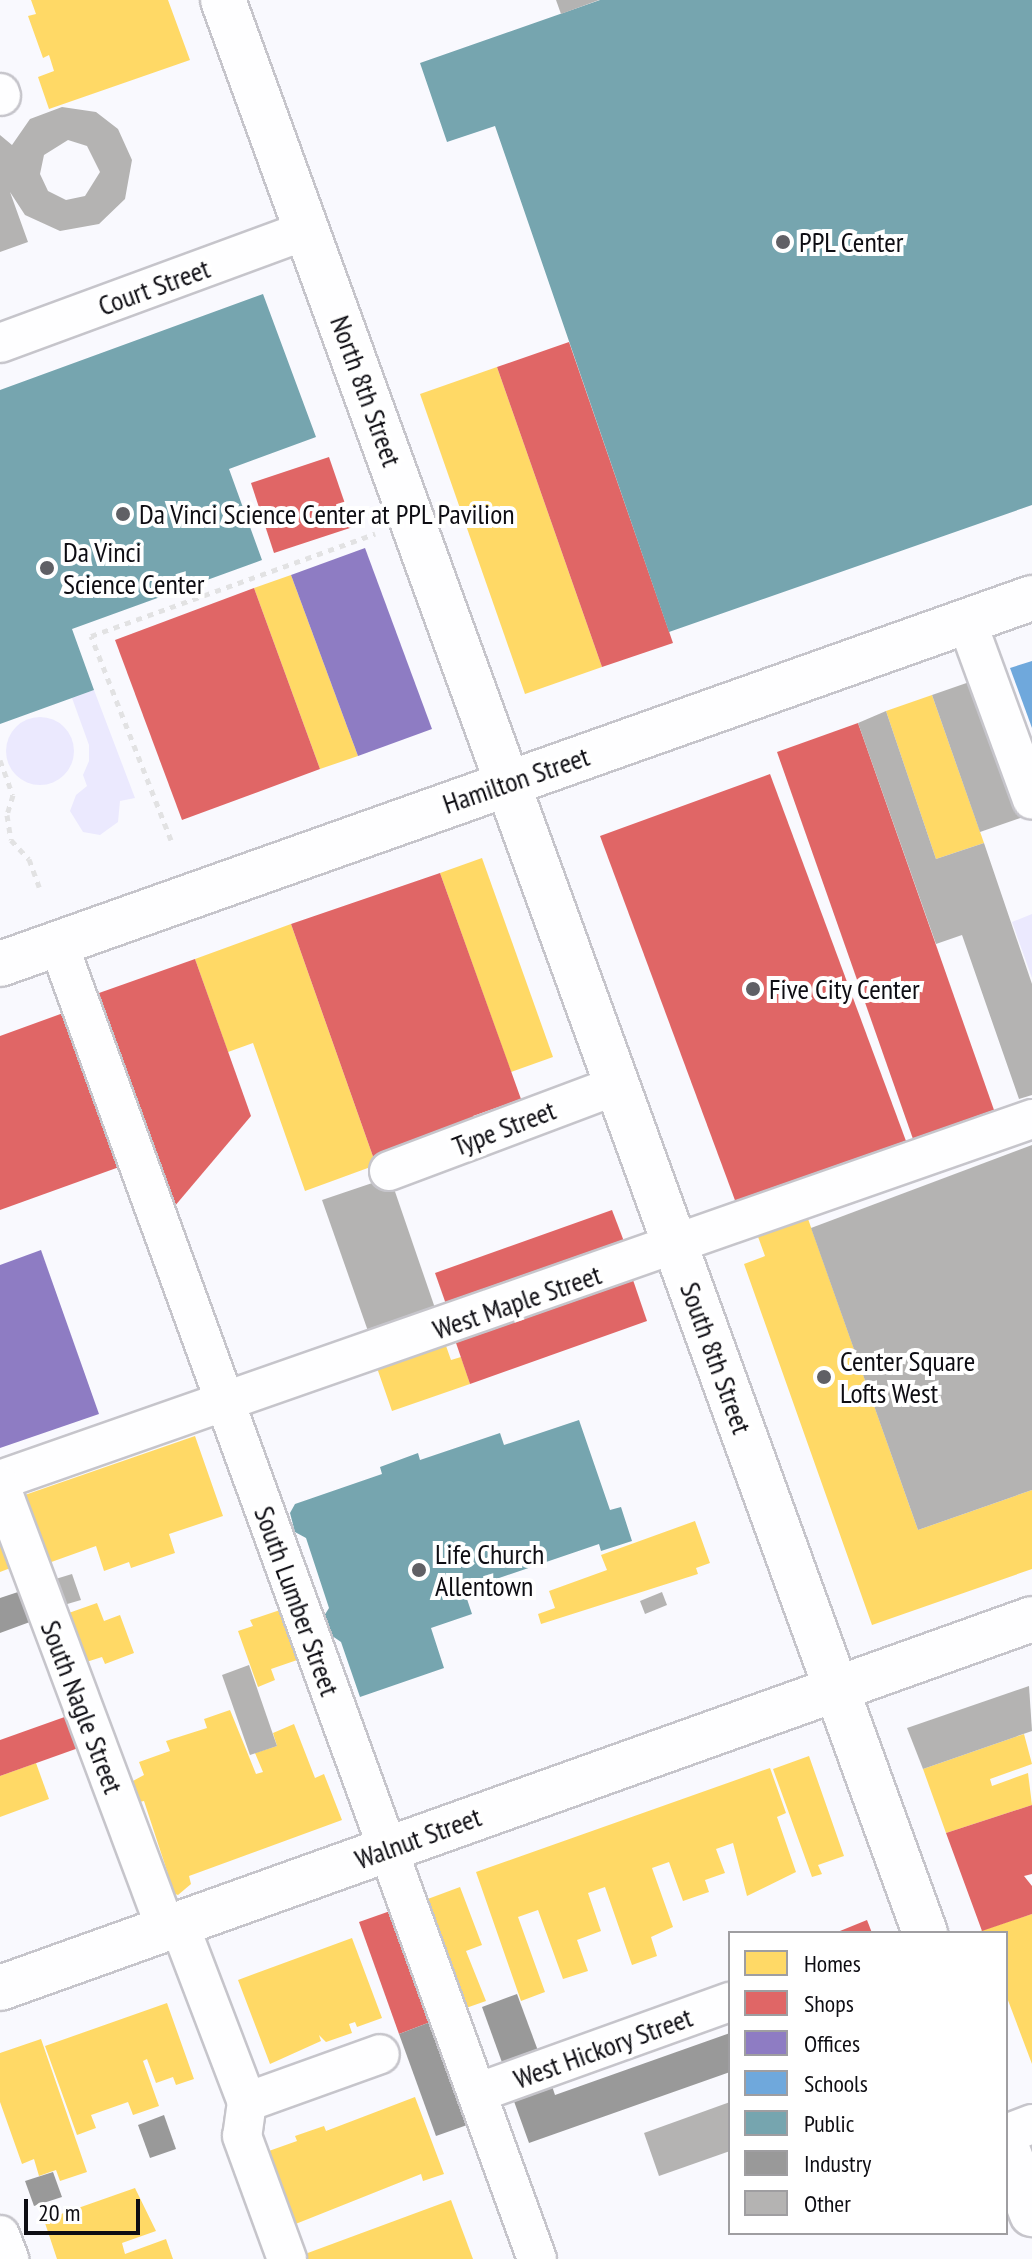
<!DOCTYPE html>
<html>
<head>
<meta charset="utf-8">
<style>
	body { margin:0 }
	#map { position:relative; width:1032px; height:2259px; overflow:hidden; background:#f9f9fe; font-family:"PT Sans Narrow",sans-serif }
	div>[style] { position:absolute }
	[style*='--x'] { left:calc(var(--x)*1px); top:calc(var(--y)*1px); width:calc(var(--w)*1px); rotate:calc(var(--a)*1deg) }
	.green>* { inset:0; background:#ebe9fe }
	.round { border-radius:50% }
	.homes>* { inset:0; background:#ffd966 }
	.shops>* { inset:0; background:#e06666 }
	.offices>* { inset:0; background:#8e7cc3 }
	.schools>* { inset:0; background:#6fa8dc }
	.public>* { inset:0; background:#76a5af }
	.industry>* { inset:0; background:#999 }
	.building>* { inset:0; background:#b4b3b2 }
	.path>* { height:5px; margin-top:-2.5px; transform-origin:0; background:repeating-linear-gradient(90deg,#e2e2e3 0 6px,transparent 0 12px) }
	.roads { filter:drop-shadow(2px 0 #c6c5cb) drop-shadow(-2px 0 #c6c5cb) drop-shadow(0 2px #c6c5cb) drop-shadow(0 -2px #c6c5cb) }
	.minor>* { height:38px; margin:-19px; padding:0 19px; transform-origin:19px; border-radius:19px; background:#fefeff }
	.major>* { height:44px; margin:-22px; padding:0 22px; transform-origin:22px; border-radius:22px; background:#fefeff }
	.dots>* { width:22px; height:22px; translate:-50% -50%; box-sizing:border-box; border:4px solid #fff; border-radius:50% }
	span { translate:-50% -50%; white-space:nowrap; text-align:center; line-height:1.15; -webkit-text-stroke:8px #fff; paint-order:stroke }
	.poi-label { font-size:28px; color:#0e0d13 }
	.left { translate:0 -50%; text-align:left }
	.street-label { font-size:28px; color:#0e0d13 }
	.legend { position:absolute; left:728px; top:1931px; width:280px; height:304px; box-sizing:border-box; background:#fff; border:2px solid #9f9ea1; margin:0; padding:10px 14px; list-style:none; font-size:24px; color:#0e0d13 }
	.legend li { display:flex; align-items:center; gap:16px; height:40px }
	.legend b { width:40px; border:2px solid #9f9ea1 }
	.scale { position:absolute; left:24px; top:2199px; width:116px; height:36px; box-sizing:border-box; border:4px solid #0e0d13; border-top:0; padding-left:10px; font-size:24px; line-height:28px; white-space:nowrap; color:#0e0d13; -webkit-text-stroke:6px #fff; paint-order:stroke }
</style>
</head>
<body>
<div id="map">
	<div class="green">
		<div style="clip-path:polygon(94px 690px,135px 798px,120px 801px,118px 822px,100px 835px,83px 832px,70px 811px,76px 795px,87px 786px,83px 775px,89px 761px,89px 745px,72px 698px)"></div>
		<div class="round" style="left:6px;top:717px;width:68px;height:68px"></div>
		<div style="clip-path:polygon(1032px 914px,1032px 978px,1012px 922px)"></div>
	</div>
	<div class="homes">
		<div style="clip-path:polygon(31px 0,168px 0,190px 60px,49px 109px,38px 77px,54px 71px,49px 55px,43px 58px,28px 16px,36px 14px)"></div>
		<div style="clip-path:polygon(497px 367px,602px 667px,525px 694px,420px 394px)"></div>
		<div style="clip-path:polygon(291px 575px,358px 756px,320px 769px,254px 588px)"></div>
		<div style="clip-path:polygon(932px 695px,984px 843px,936px 859px,886px 711px)"></div>
		<div style="clip-path:polygon(482px 858px,553px 1057px,511px 1072px,440px 873px)"></div>
		<div style="clip-path:polygon(291px 924px,376px 1165px,305px 1191px,253px 1043px,228px 1052px,195px 959px)"></div>
		<div style="clip-path:polygon(807px 1216px,918px 1530px,1032px 1490px,1032px 1569px,872px 1625px,744px 1264px,765px 1256px,757px 1234px)"></div>
		<div style="clip-path:polygon(445px 1343px,451px 1360px,461px 1357px,470px 1384px,392px 1411px,377px 1368px)"></div>
		<div style="clip-path:polygon(195px 1436px,223px 1516px,169px 1534px,175px 1553px,131px 1568px,129px 1562px,104px 1571px,96px 1546px,43px 1565px,19px 1497px)"></div>
		<div style="clip-path:polygon(695px 1521px,710px 1563px,696px 1568px,698px 1574px,541px 1624px,538px 1614px,555px 1608px,549px 1591px,607px 1570px,601px 1555px)"></div>
		<div style="clip-path:polygon(0 1530px,13px 1567px,0 1572px)"></div>
		<div style="clip-path:polygon(97px 1603px,104px 1621px,120px 1615px,134px 1653px,105px 1664px,102px 1657px,80px 1664px,63px 1615px)"></div>
		<div style="clip-path:polygon(286px 1608px,303px 1658px,271px 1669px,275px 1680px,258px 1687px,238px 1631px,253px 1626px,250px 1620px)"></div>
		<div style="clip-path:polygon(230px 1710px,256px 1774px,263px 1772px,255px 1753px,277px 1746px,273px 1733px,294px 1724px,315px 1778px,324px 1774px,342px 1820px,189px 1876px,191px 1884px,178px 1895px,167px 1891px,168px 1874px,144px 1801px,139px 1802px,131px 1782px,144px 1775px,139px 1762px,170px 1751px,166px 1741px,207px 1728px,204px 1719px)"></div>
		<div style="clip-path:polygon(1024px 1734px,1032px 1764px,990px 1779px,992px 1786px,1028px 1773px,1032px 1805px,946px 1833px,923px 1769px)"></div>
		<div style="clip-path:polygon(809px 1756px,844px 1856px,818px 1865px,822px 1874px,812px 1877px,773px 1769px)"></div>
		<div style="clip-path:polygon(36px 1763px,49px 1799px,0 1817px,0 1776px)"></div>
		<div style="clip-path:polygon(770px 1768px,786px 1813px,777px 1817px,796px 1872px,747px 1896px,733px 1843px,716px 1849px,725px 1873px,705px 1880px,709px 1892px,683px 1901px,669px 1862px,652px 1868px,673px 1927px,651px 1937px,657px 1956px,632px 1965px,605px 1887px,588px 1893px,601px 1931px,577px 1940px,588px 1971px,563px 1979px,538px 1910px,518px 1917px,545px 1992px,521px 2001px,476px 1872px)"></div>
		<div style="clip-path:polygon(460px 1887px,482px 1945px,466px 1951px,486px 2001px,466px 2008px,425px 1900px)"></div>
		<div style="clip-path:polygon(1032px 1914px,1032px 2064px,1006px 1995px,1006px 1933px,977px 1932px)"></div>
		<div style="clip-path:polygon(352px 1938px,382px 2018px,357px 2027px,355px 2022px,349px 2024px,352px 2033px,326px 2042px,319px 2035px,321px 2041px,270px 2064px,238px 1980px)"></div>
		<div style="clip-path:polygon(167px 2003px,194px 2079px,176px 2085px,173px 2077px,156px 2083px,147px 2059px,143px 2061px,159px 2106px,133px 2115px,128px 2102px,91px 2115px,96px 2128px,77px 2135px,45px 2046px)"></div>
		<div style="clip-path:polygon(41px 2039px,87px 2172px,60px 2181px,56px 2170px,39px 2176px,34px 2159px,22px 2164px,0 2102px,0 2053px)"></div>
		<div style="clip-path:polygon(415px 2097px,444px 2174px,423px 2181px,421px 2174px,293px 2225px,266px 2152px,297px 2141px,295px 2136px,324px 2126px,326px 2131px)"></div>
		<div style="clip-path:polygon(135px 2188px,156px 2231px,122px 2243px,125px 2254px,166px 2239px,173px 2259px,57px 2259px,44px 2220px)"></div>
		<div style="clip-path:polygon(451px 2200px,473px 2259px,307px 2259px,305px 2254px)"></div>
	</div>
	<div class="shops">
		<div style="clip-path:polygon(569px 342px,673px 643px,602px 667px,497px 367px)"></div>
		<div style="clip-path:polygon(329px 457px,353px 527px,274px 553px,251px 483px)"></div>
		<div style="clip-path:polygon(254px 588px,320px 769px,182px 820px,115px 640px)"></div>
		<div style="clip-path:polygon(858px 723px,994px 1110px,913px 1139px,777px 752px)"></div>
		<div style="clip-path:polygon(770px 774px,906px 1141px,736px 1203px,600px 836px)"></div>
		<div style="clip-path:polygon(440px 873px,521px 1099px,473px 1116px,477px 1127px,376px 1165px,291px 924px)"></div>
		<div style="clip-path:polygon(195px 959px,251px 1116px,174px 1207px,99px 993px)"></div>
		<div style="clip-path:polygon(66px 1012px,122px 1166px,0 1210px,0 1036px)"></div>
		<div style="clip-path:polygon(612px 1210px,625px 1244px,447px 1307px,435px 1273px)"></div>
		<div style="clip-path:polygon(632px 1277px,647px 1321px,470px 1384px,455px 1340px)"></div>
		<div style="clip-path:polygon(73px 1714px,84px 1746px,0 1776px,0 1740px)"></div>
		<div style="clip-path:polygon(1032px 1805px,1032px 1874px,1024px 1876px,1032px 1886px,1032px 1914px,982px 1931px,946px 1833px)"></div>
		<div style="clip-path:polygon(393px 1910px,433px 2021px,399px 2034px,359px 1922px)"></div>
		<div style="clip-path:polygon(867px 1920px,872px 1933px,835px 1933px)"></div>
	</div>
	<div class="offices">
		<div style="clip-path:polygon(365px 548px,432px 729px,358px 756px,291px 575px)"></div>
		<div style="clip-path:polygon(41px 1250px,99px 1414px,0 1448px,0 1265px)"></div>
	</div>
	<div class="schools">
		<div style="clip-path:polygon(1032px 661px,1032px 728px,1010px 668px)"></div>
	</div>
	<div class="public">
		<div style="clip-path:polygon(600px 0,1032px 0,1032px 505px,669px 632px,495px 126px,447px 142px,420px 63px)"></div>
		<div style="clip-path:polygon(263px 294px,316px 437px,229px 469px,262px 560px,72px 629px,94px 690px,0 724px,0 390px)"></div>
		<div style="clip-path:polygon(579px 1420px,610px 1510px,621px 1507px,632px 1541px,601px 1551px,599px 1544px,464px 1590px,472px 1614px,431px 1628px,444px 1668px,360px 1697px,341px 1642px,328px 1633px,324px 1616px,329px 1608px,306px 1538px,295px 1532px,290px 1513px,295px 1504px,382px 1474px,380px 1467px,418px 1453px,420px 1460px,500px 1433px,504px 1445px)"></div>
	</div>
	<div class="industry">
		<div style="clip-path:polygon(27px 1589px,38px 1619px,0 1633px,0 1598px)"></div>
		<div style="clip-path:polygon(517px 1994px,544px 2067px,508px 2079px,482px 2007px)"></div>
		<div style="clip-path:polygon(433px 2021px,470px 2124px,436px 2136px,399px 2034px)"></div>
		<div style="clip-path:polygon(730px 2033px,730px 2072px,529px 2143px,511px 2093px,550px 2080px,555px 2095px)"></div>
		<div style="clip-path:polygon(164px 2115px,176px 2149px,150px 2158px,138px 2125px)"></div>
		<div style="clip-path:polygon(53px 2172px,62px 2197px,34px 2206px,25px 2181px)"></div>
	</div>
	<div class="building">
		<div style="clip-path:polygon(556px 0,599px 0,561px 14px)"></div>
		<div style="clip-path:polygon(evenodd,62px 107px,96px 112px,118px 129px,132px 160px,125px 199px,99px 224px,60px 231px,25px 215px,10px 192px,28px 242px,0 252px,0 135px,12px 145px,30px 119px,62px 107px,68px 140px,87px 146px,100px 172px,85px 196px,66px 200px,48px 191px,40px 174px,44px 155px,68px 140px)"></div>
		<div style="clip-path:polygon(978px 679px,1026px 816px,980px 832px,932px 695px)"></div>
		<div style="clip-path:polygon(886px 711px,936px 859px,984px 843px,1032px 984px,1032px 1095px,1019px 1099px,962px 935px,936px 944px,858px 723px)"></div>
		<div style="clip-path:polygon(1032px 1145px,1032px 1490px,918px 1530px,811px 1228px)"></div>
		<div style="clip-path:polygon(390px 1177px,436px 1311px,369px 1334px,322px 1200px)"></div>
		<div style="clip-path:polygon(72px 1574px,81px 1600px,57px 1607px,49px 1581px)"></div>
		<div style="clip-path:polygon(662px 1592px,667px 1605px,645px 1614px,640px 1601px)"></div>
		<div style="clip-path:polygon(249px 1665px,277px 1746px,250px 1755px,222px 1675px)"></div>
		<div style="clip-path:polygon(1029px 1686px,1032px 1731px,923px 1769px,907px 1728px)"></div>
		<div style="clip-path:polygon(730px 2102px,730px 2151px,659px 2176px,644px 2133px)"></div>
	</div>
	<div class="path">
		<div style="--x:0;--y:760;--w:37;--a:70"></div>
		<div style="--x:13;--y:795;--w:21;--a:107"></div>
		<div style="--x:7;--y:815;--w:25;--a:81"></div>
		<div style="--x:11;--y:840;--w:26;--a:47"></div>
		<div style="--x:29;--y:859;--w:30;--a:70"></div>
		<div style="--x:171;--y:840;--w:219;--a:-111.4"></div>
		<div style="--x:91;--y:636;--w:302;--a:-19.8"></div>
	</div>
	<div class="roads">
		<div class="minor">
			<div style="--x:0;--y:93;--w:3;--a:72"></div>
			<div style="--x:0;--y:343;--w:327;--a:-20.2"></div>
			<div style="--x:967;--y:622;--w:189;--a:69.9"></div>
			<div style="--x:58;--y:943;--w:1400;--a:70"></div>
			<div style="--x:389;--y:1171;--w:245;--a:-20.6"></div>
			<div style="--x:0;--y:1480;--w:1093;--a:-19.28"></div>
			<div style="--x:0;--y:1485;--w:474;--a:69.5"></div>
			<div style="--x:179;--y:1924;--w:191;--a:69.1"></div>
			<div style="--x:247;--y:2102;--w:34;--a:98"></div>
			<div style="--x:242;--y:2136;--w:131;--a:69.9"></div>
			<div style="--x:477;--y:2093;--w:269;--a:-19.8"></div>
			<div style="--x:247;--y:2102;--w:141;--a:-19.8"></div>
			<div style="--x:1006;--y:2134;--w:28;--a:-21"></div>
			<div style="--x:0;--y:2235;--w:26;--a:69"></div>
		</div>
		<div class="major">
			<div style="--x:223;--y:0;--w:2057;--a:70.04"></div>
			<div style="--x:0;--y:964;--w:1095;--a:-19.53"></div>
			<div style="--x:0;--y:1988;--w:1096;--a:-19.67"></div>
			<div style="--x:1006;--y:2146;--w:73;--a:69.1"></div>
		</div>
	</div>
	<div class="dots">
		<div style="left:783px;top:242px;background:#606065"></div>
		<div style="left:123px;top:514px;background:#606065"></div>
		<div style="left:47px;top:568px;background:#606065"></div>
		<div style="left:753px;top:989px;background:#606065"></div>
		<div style="left:824px;top:1377px;background:#606065"></div>
		<div style="left:419px;top:1570px;background:#606065"></div>
	</div>
	<div class="poi-label">
		<span class="left" style="left:799px;top:242px">PPL Center</span>
		<span class="left" style="left:139px;top:514px">Da Vinci Science Center at PPL Pavilion</span>
		<span class="left" style="left:63px;top:568px">Da Vinci<br>Science Center</span>
		<span class="left" style="left:769px;top:989px">Five City Center</span>
		<span class="left" style="left:840px;top:1377px">Center Square<br>Lofts West</span>
		<span class="left" style="left:435px;top:1570px">Life Church<br>Allentown</span>
	</div>
	<div class="street-label">
		<span style="left:154px;top:287px;rotate:-20deg">Court Street</span>
		<span style="left:366px;top:391px;rotate:70deg">North 8th Street</span>
		<span style="left:516px;top:780px;rotate:-19deg">Hamilton Street</span>
		<span style="left:504px;top:1128px;rotate:-21deg">Type Street</span>
		<span style="left:517px;top:1302px;rotate:-19deg">West Maple Street</span>
		<span style="left:716px;top:1358px;rotate:70deg">South 8th Street</span>
		<span style="left:297px;top:1601px;rotate:70deg">South Lumber Street</span>
		<span style="left:82px;top:1707px;rotate:69deg">South Nagle Street</span>
		<span style="left:418px;top:1838px;rotate:-20deg">Walnut Street</span>
		<span style="left:603px;top:2048px;rotate:-20deg">West Hickory Street</span>
	</div>
	<ul class="legend">
	<li><b style="height:22px;background:#ffd966"></b>Homes</li>
	<li><b style="height:22px;background:#e06666"></b>Shops</li>
	<li><b style="height:22px;background:#8e7cc3"></b>Offices</li>
	<li><b style="height:22px;background:#6fa8dc"></b>Schools</li>
	<li><b style="height:22px;background:#76a5af"></b>Public</li>
	<li><b style="height:22px;background:#999"></b>Industry</li>
	<li><b style="height:22px;background:#b4b3b2"></b>Other</li>
	</ul>
	<div class="scale">20 m</div>
</div>
</body>
</html>
